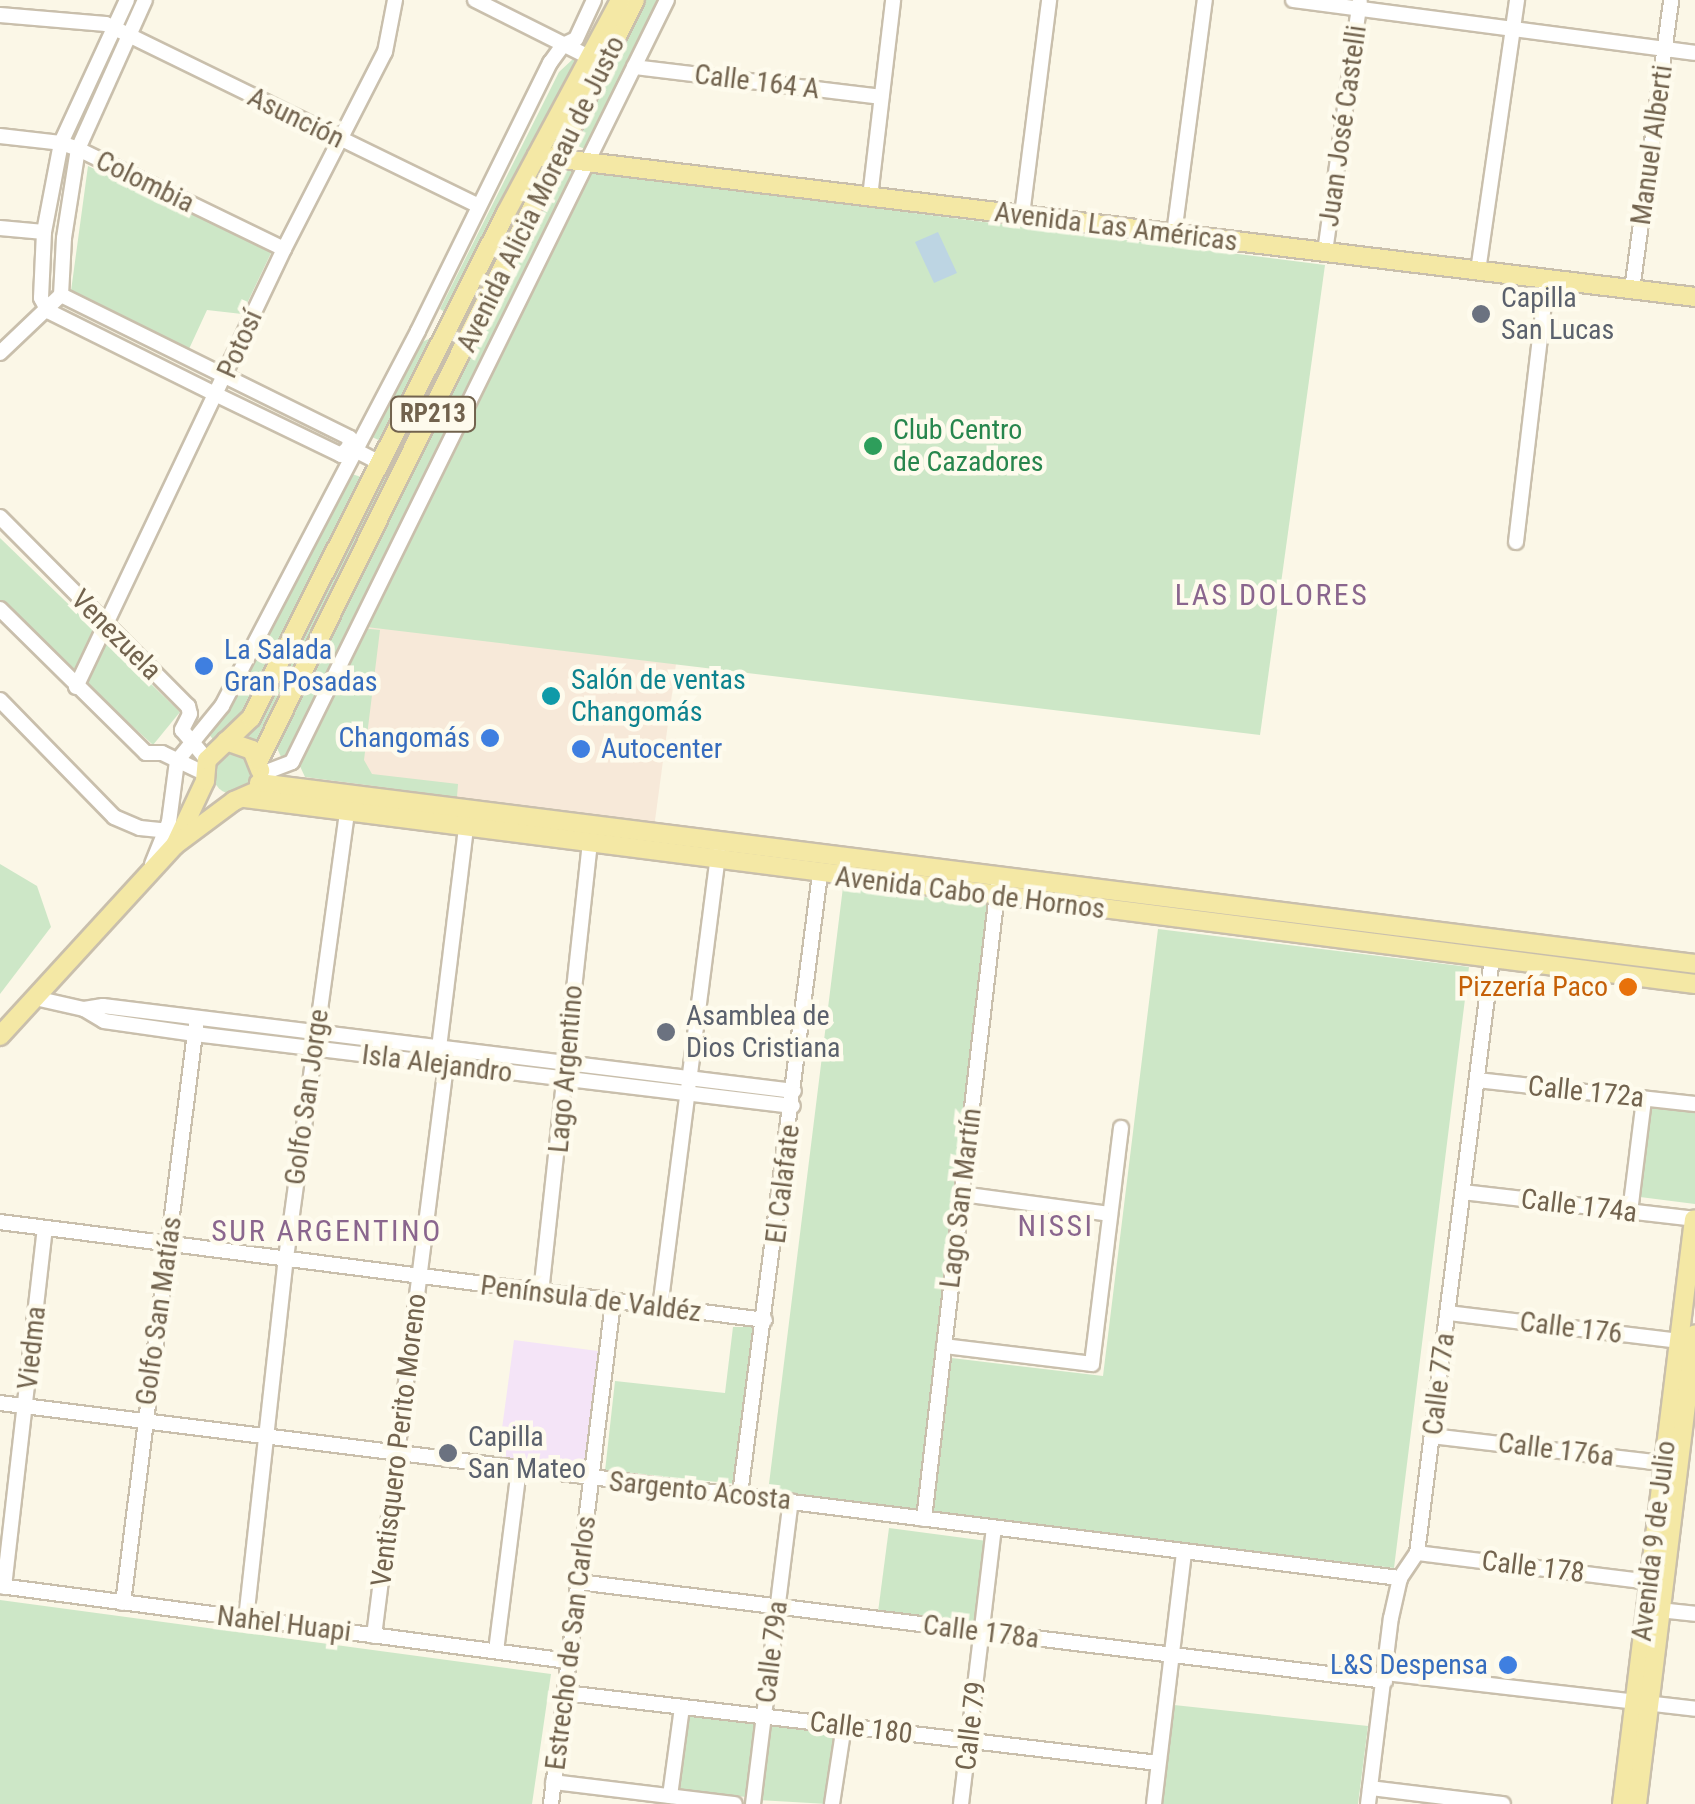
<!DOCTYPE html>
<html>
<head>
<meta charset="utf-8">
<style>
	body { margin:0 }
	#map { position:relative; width:1695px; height:1804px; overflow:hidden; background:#fbf7e7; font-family:"Roboto Condensed",sans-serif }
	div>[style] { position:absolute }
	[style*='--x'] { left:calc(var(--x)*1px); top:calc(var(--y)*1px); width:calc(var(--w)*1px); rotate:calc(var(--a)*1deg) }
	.commercial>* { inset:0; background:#f7e9d9 }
	.education>* { inset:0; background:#f4e4f7 }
	.green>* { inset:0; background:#cde7c7 }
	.round { border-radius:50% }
	.water>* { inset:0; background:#bdd5e3 }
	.roads { filter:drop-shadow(2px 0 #c9bfac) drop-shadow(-2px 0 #c9bfac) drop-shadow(0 2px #c9bfac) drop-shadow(0 -2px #c9bfac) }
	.minor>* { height:14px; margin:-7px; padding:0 7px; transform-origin:7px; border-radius:7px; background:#fff }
	.major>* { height:18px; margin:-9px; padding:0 9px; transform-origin:9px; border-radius:9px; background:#f4e8a5 }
	.dots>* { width:28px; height:28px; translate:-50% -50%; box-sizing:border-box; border:5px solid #fefbed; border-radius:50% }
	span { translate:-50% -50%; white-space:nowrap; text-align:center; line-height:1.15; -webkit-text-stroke:9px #fefbed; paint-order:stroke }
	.shield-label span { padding:2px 8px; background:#fefbed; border:2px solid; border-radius:8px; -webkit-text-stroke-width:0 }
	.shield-label { font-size:25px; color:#72634e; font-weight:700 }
	.street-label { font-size:28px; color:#72634e }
	.worship-label { font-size:28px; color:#5b616d }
	.left { translate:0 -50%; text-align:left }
	.leisure-label { font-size:28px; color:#27864d }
	.shop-label { font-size:28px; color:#366cbe }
	.right { translate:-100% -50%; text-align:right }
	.culture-label { font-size:28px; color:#0d838f }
	.food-label { font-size:28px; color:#c56008 }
	.neighbourhood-label { font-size:30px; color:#8a668e; letter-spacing:2.5px }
</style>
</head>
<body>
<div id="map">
	<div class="commercial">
		<div style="clip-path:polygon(364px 625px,676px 664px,654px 828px,309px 781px,303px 760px)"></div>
	</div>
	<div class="education">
		<div style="clip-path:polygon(514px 1340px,598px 1351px,587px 1469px,498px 1458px)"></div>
	</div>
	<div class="green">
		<div style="clip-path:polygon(644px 0,666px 0,592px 152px,573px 144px)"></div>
		<div style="clip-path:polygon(573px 59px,585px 61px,520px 167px,448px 314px,440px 309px,559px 72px)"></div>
		<div style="clip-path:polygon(538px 164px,550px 170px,260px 744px,240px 738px)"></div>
		<div style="clip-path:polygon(561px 165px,578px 169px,283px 761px,275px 744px)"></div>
		<div style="clip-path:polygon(88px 166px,272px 251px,242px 314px,207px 310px,189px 349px,71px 291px)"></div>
		<div style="clip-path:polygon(581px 171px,1325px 265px,1260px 735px,358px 626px)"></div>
		<div style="clip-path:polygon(439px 334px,383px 442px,372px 437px,420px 343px)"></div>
		<div style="clip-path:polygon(352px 474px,364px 478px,248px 708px,215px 742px,208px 733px,233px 702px)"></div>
		<div style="clip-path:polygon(0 538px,180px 712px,153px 745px,0 606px)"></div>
		<div style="clip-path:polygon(361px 628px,380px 630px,364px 760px,372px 774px,458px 784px,457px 797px,305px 777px,298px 762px)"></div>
		<div class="round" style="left:213px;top:754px;width:40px;height:40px"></div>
		<div style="clip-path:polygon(0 864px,37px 886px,51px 927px,0 994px)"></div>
		<div style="clip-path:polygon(843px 887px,990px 905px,935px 1356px,1103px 1376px,1158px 929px,1469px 967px,1394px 1568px,768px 1492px)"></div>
		<div style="clip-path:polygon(1651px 1105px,1695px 1111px,1695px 1204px,1640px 1197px)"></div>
		<div style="clip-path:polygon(733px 1327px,755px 1327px,738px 1484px,605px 1471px,615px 1381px,725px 1393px)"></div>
		<div style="clip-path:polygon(889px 1528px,987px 1541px,976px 1624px,878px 1612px)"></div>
		<div style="clip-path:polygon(0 1600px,551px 1674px,532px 1804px,0 1804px)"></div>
		<div style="clip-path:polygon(1174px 1705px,1368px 1726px,1358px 1804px,1161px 1804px)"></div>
		<div style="clip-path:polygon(687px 1715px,755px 1723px,746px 1797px,678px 1789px)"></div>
		<div style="clip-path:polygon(768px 1725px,836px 1733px,828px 1804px,759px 1800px)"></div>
	</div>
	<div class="water">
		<div style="clip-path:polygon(938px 232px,957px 273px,934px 283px,915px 242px)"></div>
	</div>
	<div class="roads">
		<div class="minor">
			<div style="--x:127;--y:0;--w:157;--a:114.8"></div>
			<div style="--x:61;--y:143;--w:91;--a:100.8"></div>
			<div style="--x:44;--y:232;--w:66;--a:92.6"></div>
			<div style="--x:41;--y:298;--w:15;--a:62"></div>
			<div style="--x:48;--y:311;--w:189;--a:26.4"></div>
			<div style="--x:217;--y:395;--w:138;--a:25.8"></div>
			<div style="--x:341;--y:455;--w:11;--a:-45"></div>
			<div style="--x:475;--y:0;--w:134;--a:26.6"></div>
			<div style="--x:1293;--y:0;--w:405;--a:7.5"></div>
			<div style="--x:0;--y:15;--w:106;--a:4.9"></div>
			<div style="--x:106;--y:24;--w:415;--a:26"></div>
			<div style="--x:634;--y:67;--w:249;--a:6.9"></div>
			<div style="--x:0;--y:136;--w:61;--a:6.5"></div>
			<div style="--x:61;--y:143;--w:18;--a:19"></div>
			<div style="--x:78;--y:149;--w:229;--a:25.9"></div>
			<div style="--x:870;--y:197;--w:198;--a:-83.3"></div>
			<div style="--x:1022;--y:215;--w:217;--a:-82.8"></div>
			<div style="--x:0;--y:228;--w:44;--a:5.2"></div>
			<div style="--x:1174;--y:234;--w:236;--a:-82.5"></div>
			<div style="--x:1325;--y:252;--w:253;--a:-82.1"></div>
			<div style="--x:1478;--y:271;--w:274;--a:-81.8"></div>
			<div style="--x:1632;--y:290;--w:293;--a:-82.3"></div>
			<div style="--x:61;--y:295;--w:322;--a:26.3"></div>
			<div style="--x:350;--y:438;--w:9;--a:96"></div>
			<div style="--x:349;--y:447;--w:35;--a:27"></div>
			<div style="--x:0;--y:353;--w:84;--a:-43.6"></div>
			<div style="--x:61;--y:295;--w:57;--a:-87"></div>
			<div style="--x:64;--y:238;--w:90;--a:-81.1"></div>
			<div style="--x:78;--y:149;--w:163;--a:-65.8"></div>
			<div style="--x:0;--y:517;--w:267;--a:45.2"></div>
			<div style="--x:188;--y:706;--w:8;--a:76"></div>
			<div style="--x:190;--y:714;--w:18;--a:117"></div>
			<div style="--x:182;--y:730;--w:39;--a:50"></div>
			<div style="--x:1516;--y:542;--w:265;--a:-83.3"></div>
			<div style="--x:0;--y:609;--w:205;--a:44.6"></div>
			<div style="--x:146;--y:753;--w:16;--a:0"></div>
			<div style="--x:162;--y:753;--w:47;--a:25.5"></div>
			<div style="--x:76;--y:687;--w:485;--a:-64.6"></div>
			<div style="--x:284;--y:249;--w:221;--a:-62.9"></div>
			<div style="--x:385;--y:52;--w:53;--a:-79.1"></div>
			<div style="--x:0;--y:700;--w:163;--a:45.7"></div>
			<div style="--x:114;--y:817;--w:28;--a:23"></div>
			<div style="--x:140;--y:828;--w:27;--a:6"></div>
			<div style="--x:261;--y:774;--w:33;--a:-21"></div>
			<div style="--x:292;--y:762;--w:849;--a:-63.8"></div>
			<div style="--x:152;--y:864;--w:45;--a:-68"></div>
			<div style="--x:169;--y:822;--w:62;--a:-82.5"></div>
			<div style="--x:177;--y:761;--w:71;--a:-50.7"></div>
			<div style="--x:222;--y:706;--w:423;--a:-62.4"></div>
			<div style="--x:418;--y:331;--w:299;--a:-63.8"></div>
			<div style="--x:550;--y:63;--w:22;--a:-54"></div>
			<div style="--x:563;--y:45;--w:14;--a:-25"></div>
			<div style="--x:576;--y:39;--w:43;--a:-65.2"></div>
			<div style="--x:35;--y:998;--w:50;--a:12.7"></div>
			<div style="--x:84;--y:1009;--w:23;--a:31"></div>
			<div style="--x:104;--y:1021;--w:92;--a:8.1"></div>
			<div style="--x:195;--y:1034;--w:602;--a:6.87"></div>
			<div style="--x:84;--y:1009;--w:19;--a:-9"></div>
			<div style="--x:103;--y:1006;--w:696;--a:7.01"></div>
			<div style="--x:1477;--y:1080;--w:219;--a:6.3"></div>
			<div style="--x:1463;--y:1192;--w:234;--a:6.6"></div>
			<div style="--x:962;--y:1194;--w:149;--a:7.7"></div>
			<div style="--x:1630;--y:1212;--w:114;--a:-82.9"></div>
			<div style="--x:0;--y:1222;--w:771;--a:7.3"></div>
			<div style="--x:541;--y:1293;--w:451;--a:-83.8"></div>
			<div style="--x:660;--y:1308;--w:459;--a:-82.7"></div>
			<div style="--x:1448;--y:1313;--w:243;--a:6.9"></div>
			<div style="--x:944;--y:1346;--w:149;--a:6.9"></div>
			<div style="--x:1092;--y:1364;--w:238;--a:-83"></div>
			<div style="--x:0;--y:1403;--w:1411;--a:7.13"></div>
			<div style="--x:1432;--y:1436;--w:240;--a:6.7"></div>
			<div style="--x:740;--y:1494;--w:625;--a:-82.65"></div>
			<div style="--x:924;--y:1519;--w:639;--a:-83.35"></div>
			<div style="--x:1417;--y:1553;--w:234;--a:7.1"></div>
			<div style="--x:578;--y:1582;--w:813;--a:6.99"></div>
			<div style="--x:0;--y:1586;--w:573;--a:7.52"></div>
			<div style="--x:4;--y:1587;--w:361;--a:-83.5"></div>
			<div style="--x:123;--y:1603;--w:583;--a:-82.8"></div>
			<div style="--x:1659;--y:1610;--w:36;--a:6"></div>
			<div style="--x:246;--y:1619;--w:363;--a:-83.7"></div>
			<div style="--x:286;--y:1258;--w:448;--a:-82.2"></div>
			<div style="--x:374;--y:1636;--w:576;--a:-82.81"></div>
			<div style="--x:446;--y:1065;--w:18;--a:-112"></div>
			<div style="--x:439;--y:1048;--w:221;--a:-83"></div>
			<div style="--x:496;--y:1651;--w:182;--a:-82.8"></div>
			<div style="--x:1386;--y:1673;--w:311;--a:6.6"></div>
			<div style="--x:565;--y:1693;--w:597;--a:6.73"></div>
			<div style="--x:553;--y:1782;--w:183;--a:6.9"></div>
			<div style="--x:1370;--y:1788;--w:134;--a:6.9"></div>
			<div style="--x:670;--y:1796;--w:90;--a:-82.3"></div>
			<div style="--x:551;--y:1804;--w:505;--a:-82.95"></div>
			<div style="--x:753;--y:1804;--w:305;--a:-82.9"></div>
			<div style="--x:832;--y:1804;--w:79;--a:-81.3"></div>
			<div style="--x:961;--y:1804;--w:277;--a:-83.2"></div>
			<div style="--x:1154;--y:1804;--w:254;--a:-83.2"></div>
			<div style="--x:1368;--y:1804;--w:187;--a:-83"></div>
			<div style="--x:1391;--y:1618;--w:41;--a:-77.3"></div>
			<div style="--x:1400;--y:1578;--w:30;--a:-56"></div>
			<div style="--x:1417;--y:1553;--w:600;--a:-82.82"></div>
		</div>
		<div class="major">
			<div style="--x:537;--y:156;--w:1167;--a:6.94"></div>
			<div style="--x:226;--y:741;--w:28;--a:19"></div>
			<div style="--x:252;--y:750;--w:22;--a:68"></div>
			<div style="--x:258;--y:762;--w:850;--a:-63.68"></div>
			<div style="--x:259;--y:783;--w:1447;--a:7.18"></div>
			<div style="--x:245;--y:798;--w:1462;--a:7.31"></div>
			<div style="--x:175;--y:845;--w:71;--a:-64.9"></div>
			<div style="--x:205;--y:781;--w:21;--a:-85"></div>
			<div style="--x:207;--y:760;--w:61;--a:-43.7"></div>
			<div style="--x:251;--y:718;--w:566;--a:-63.21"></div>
			<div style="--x:506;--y:213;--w:242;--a:-61.8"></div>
			<div style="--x:0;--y:1036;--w:259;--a:-47.5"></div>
			<div style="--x:175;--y:845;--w:74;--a:-36.7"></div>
			<div style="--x:234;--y:801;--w:20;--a:-24"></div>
			<div style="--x:1622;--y:1804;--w:589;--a:-82.98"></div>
			<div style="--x:1637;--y:1804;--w:473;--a:-83"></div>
		</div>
	</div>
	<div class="dots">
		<div style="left:1481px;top:314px;background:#6b7280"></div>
		<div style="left:873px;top:446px;background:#2e9e5b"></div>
		<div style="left:204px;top:666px;background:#3f7fe0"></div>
		<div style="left:551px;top:696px;background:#0f9aa8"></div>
		<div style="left:490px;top:738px;background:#3f7fe0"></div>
		<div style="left:581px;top:749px;background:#3f7fe0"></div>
		<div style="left:1628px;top:987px;background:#e8710a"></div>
		<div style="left:666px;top:1032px;background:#6b7280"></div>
		<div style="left:448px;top:1453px;background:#6b7280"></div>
		<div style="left:1508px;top:1665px;background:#3f7fe0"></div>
	</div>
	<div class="shield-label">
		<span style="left:433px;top:414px">RP213</span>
	</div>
	<div class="street-label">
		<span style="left:757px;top:82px;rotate:7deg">Calle 164 A</span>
		<span style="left:296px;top:118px;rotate:26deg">Asunción</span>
		<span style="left:1343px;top:126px;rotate:-82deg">Juan José Castelli</span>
		<span style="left:1652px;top:145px;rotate:-82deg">Manuel Alberti</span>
		<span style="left:145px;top:182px;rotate:26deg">Colombia</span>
		<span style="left:541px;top:194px;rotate:-64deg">Avenida Alicia Moreau de Justo</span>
		<span style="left:1116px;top:227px;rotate:7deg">Avenida Las Américas</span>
		<span style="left:240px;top:344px;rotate:-66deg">Potosí</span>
		<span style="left:116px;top:635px;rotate:45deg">Venezuela</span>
		<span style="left:970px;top:893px;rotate:7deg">Avenida Cabo de Hornos</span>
		<span style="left:437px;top:1064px;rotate:7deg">Isla Alejandro</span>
		<span style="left:566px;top:1069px;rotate:-85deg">Lago Argentino</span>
		<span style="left:1586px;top:1092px;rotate:6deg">Calle 172a</span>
		<span style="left:307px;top:1097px;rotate:-82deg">Golfo San Jorge</span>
		<span style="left:783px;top:1184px;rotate:-83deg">El Calafate</span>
		<span style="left:961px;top:1198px;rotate:-83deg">Lago San Martín</span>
		<span style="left:1579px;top:1206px;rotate:7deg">Calle 174a</span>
		<span style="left:591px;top:1299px;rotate:7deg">Península de Valdéz</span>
		<span style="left:159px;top:1311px;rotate:-82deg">Golfo San Matías</span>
		<span style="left:1571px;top:1328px;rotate:7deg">Calle 176</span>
		<span style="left:32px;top:1348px;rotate:-84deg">Viedma</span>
		<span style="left:1439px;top:1384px;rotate:-83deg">Calle 77a</span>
		<span style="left:399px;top:1440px;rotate:-83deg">Ventisquero Perito Moreno</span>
		<span style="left:1556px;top:1450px;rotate:7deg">Calle 176a</span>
		<span style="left:700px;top:1491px;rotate:6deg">Sargento Acosta</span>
		<span style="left:1654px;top:1541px;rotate:-83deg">Avenida 9 de Julio</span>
		<span style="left:1533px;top:1567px;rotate:7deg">Calle 178</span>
		<span style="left:284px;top:1624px;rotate:7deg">Nahel Huapi</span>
		<span style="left:981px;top:1632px;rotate:7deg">Calle 178a</span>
		<span style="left:571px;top:1643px;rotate:-83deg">Estrecho de San Carlos</span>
		<span style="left:772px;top:1652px;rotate:-83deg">Calle 79a</span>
		<span style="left:971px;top:1726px;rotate:-83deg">Calle 79</span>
		<span style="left:861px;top:1728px;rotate:7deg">Calle 180</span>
	</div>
	<div class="worship-label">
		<span class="left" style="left:1501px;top:314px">Capilla<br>San Lucas</span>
		<span class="left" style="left:686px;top:1032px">Asamblea de<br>Dios Cristiana</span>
		<span class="left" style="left:468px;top:1453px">Capilla<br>San Mateo</span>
	</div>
	<div class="leisure-label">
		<span class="left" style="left:893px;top:446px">Club Centro<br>de Cazadores</span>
	</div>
	<div class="shop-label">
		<span class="left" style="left:224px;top:666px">La Salada<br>Gran Posadas</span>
		<span class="right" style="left:470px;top:738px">Changomás</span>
		<span class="left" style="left:601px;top:749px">Autocenter</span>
		<span class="right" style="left:1488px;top:1665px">L&amp;S Despensa</span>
	</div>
	<div class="culture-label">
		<span class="left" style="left:571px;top:696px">Salón de ventas<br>Changomás</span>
	</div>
	<div class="food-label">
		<span class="right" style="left:1608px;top:987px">Pizzería Paco</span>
	</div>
	<div class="neighbourhood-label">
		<span style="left:1272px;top:595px">LAS DOLORES</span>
		<span style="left:1056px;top:1226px">NISSI</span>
		<span style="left:327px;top:1231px">SUR ARGENTINO</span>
	</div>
</div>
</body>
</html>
